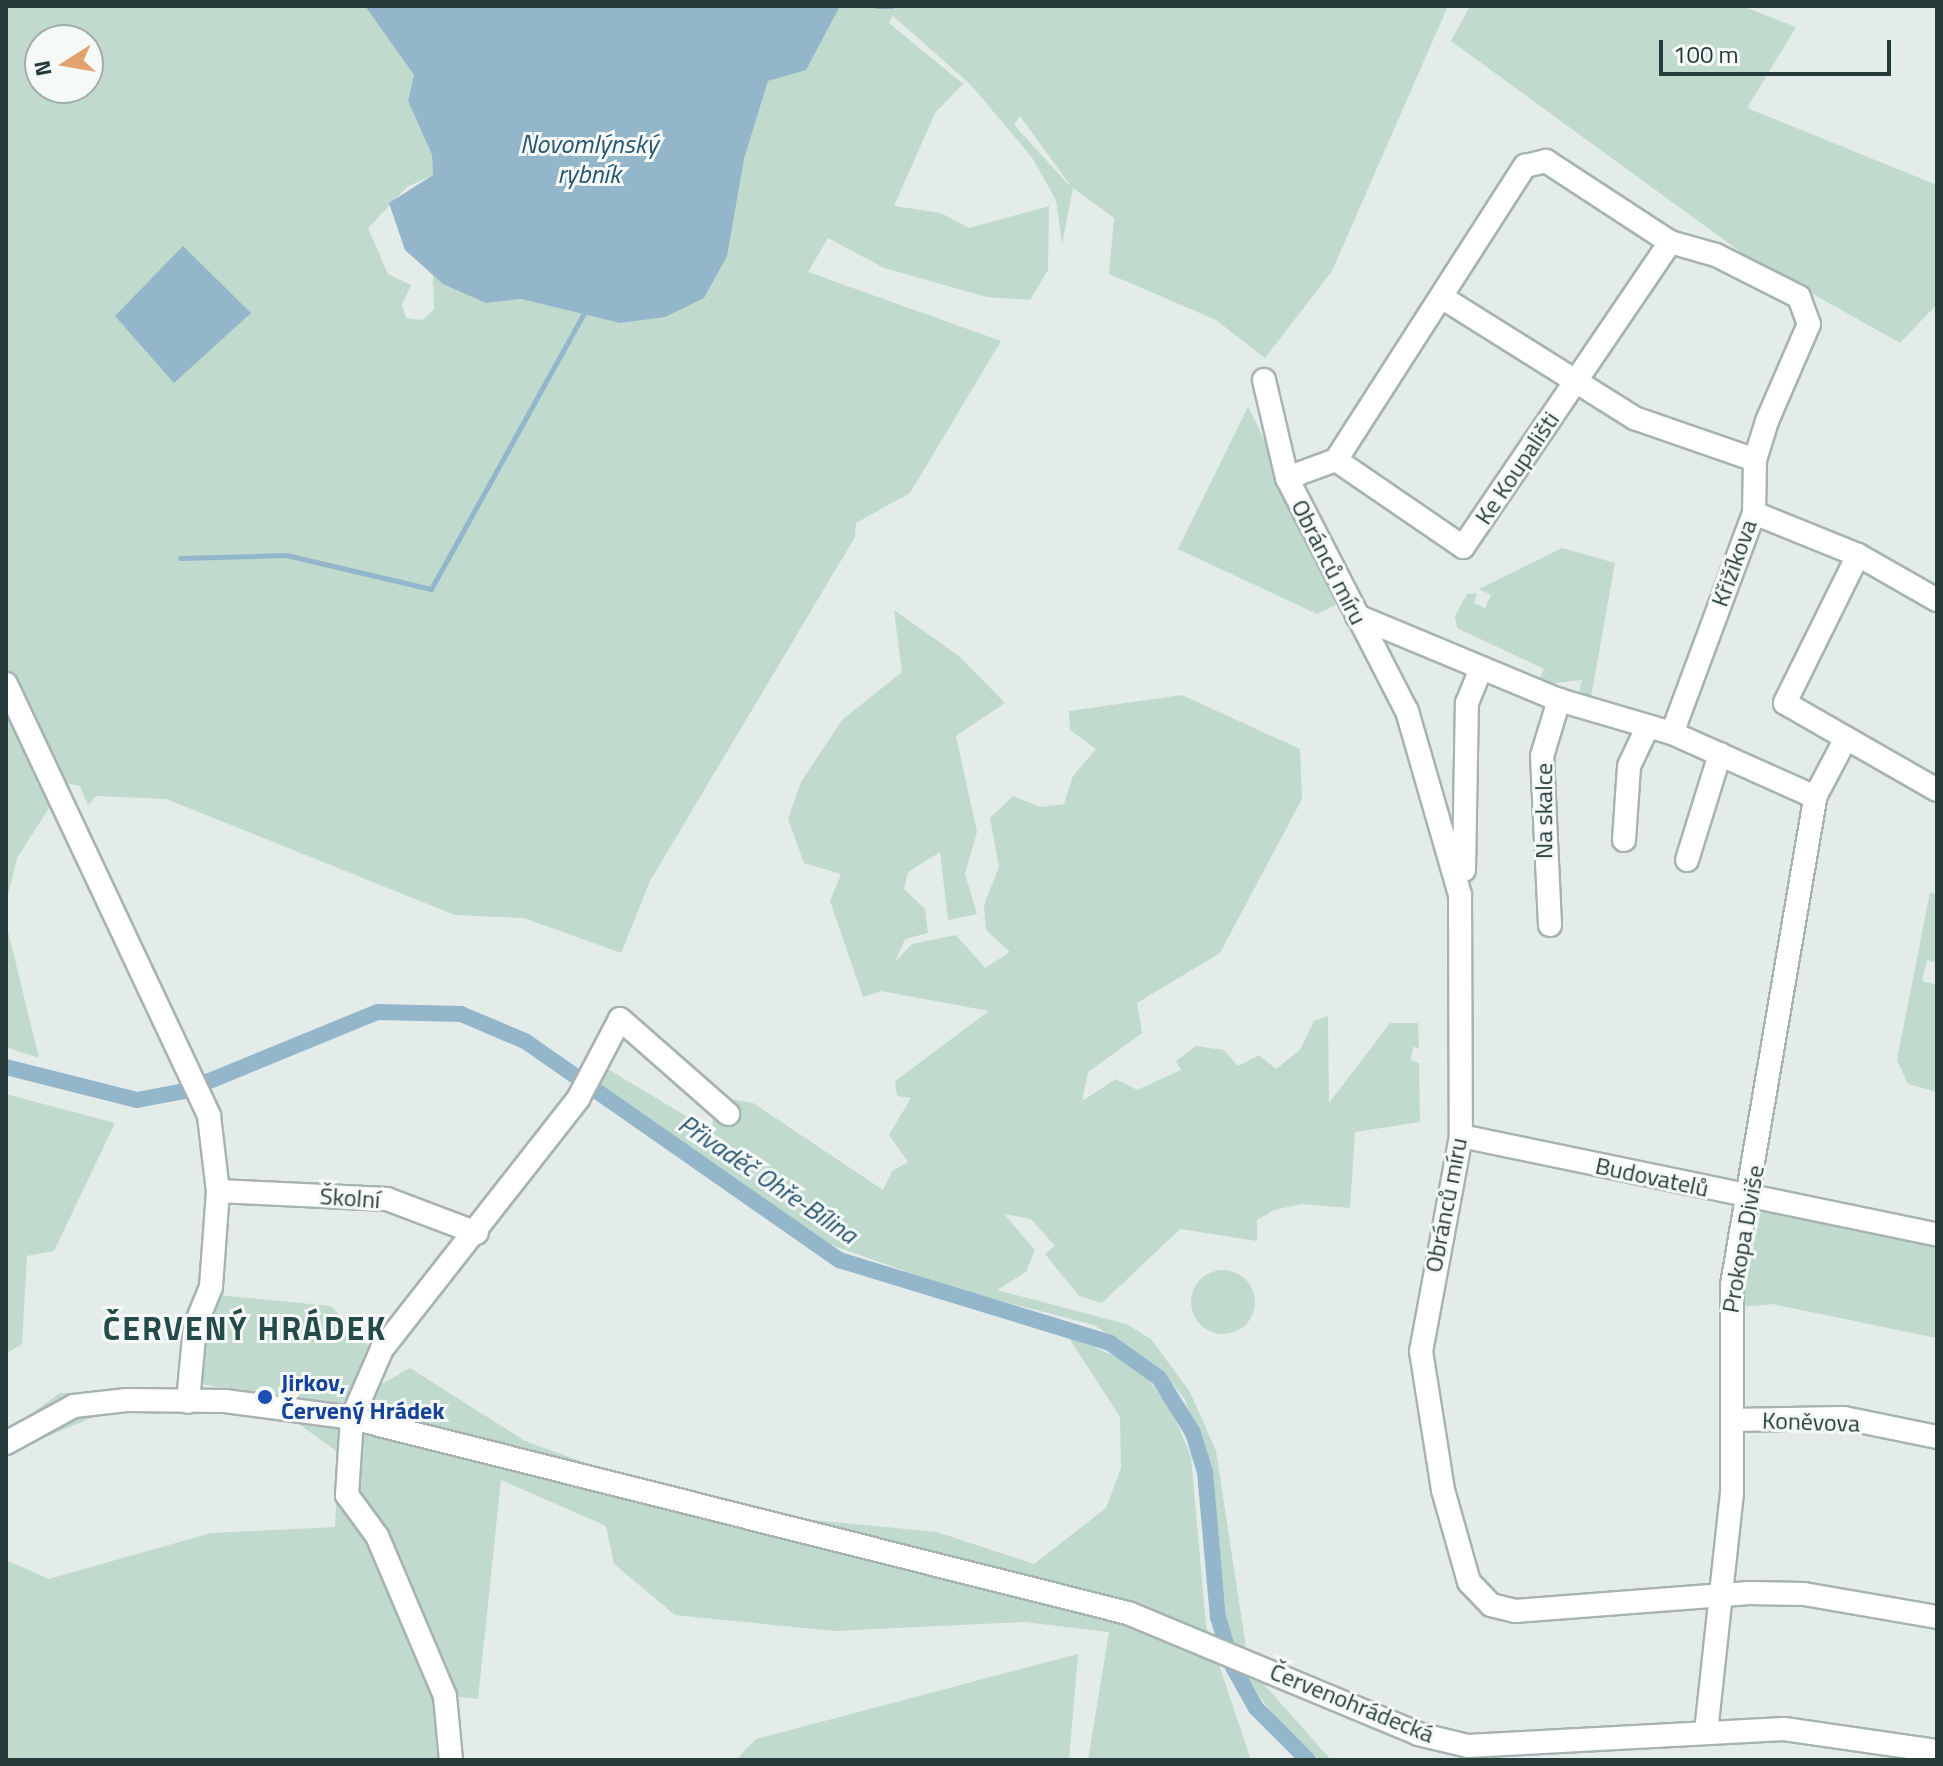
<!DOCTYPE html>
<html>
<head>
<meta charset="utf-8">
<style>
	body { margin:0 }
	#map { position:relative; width:1943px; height:1766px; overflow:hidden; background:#e4ecea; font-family:"Titillium Web",sans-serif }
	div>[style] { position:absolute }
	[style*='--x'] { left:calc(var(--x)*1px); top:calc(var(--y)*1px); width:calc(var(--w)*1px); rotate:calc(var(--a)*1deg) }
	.green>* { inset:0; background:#c0dacd }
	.round { border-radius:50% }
	.water>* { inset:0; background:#93b6ca }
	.stream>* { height:5px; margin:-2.5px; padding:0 2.5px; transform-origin:2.5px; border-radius:2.5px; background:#93b6ca }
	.canal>* { height:16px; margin:-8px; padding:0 8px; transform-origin:8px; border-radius:8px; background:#93b6ca }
	.roads { filter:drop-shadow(2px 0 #a7b3b2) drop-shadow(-2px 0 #a7b3b2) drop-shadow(0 2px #a7b3b2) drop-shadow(0 -2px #a7b3b2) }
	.minor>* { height:22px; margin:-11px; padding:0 11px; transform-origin:11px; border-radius:11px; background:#fff }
	.dots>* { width:22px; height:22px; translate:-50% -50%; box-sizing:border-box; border:4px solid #f5f9f7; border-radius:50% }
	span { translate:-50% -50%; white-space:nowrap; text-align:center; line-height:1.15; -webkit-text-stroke:6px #f5f9f7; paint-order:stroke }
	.street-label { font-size:24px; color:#263b3a }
	.transit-label { font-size:24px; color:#164399; font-weight:700 }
	.left { translate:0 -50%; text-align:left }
	.water-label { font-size:26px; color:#275470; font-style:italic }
	.district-label { font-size:32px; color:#244b4a; font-weight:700; letter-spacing:2px }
	.frame { position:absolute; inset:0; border:8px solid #263b3a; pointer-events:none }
	.north { position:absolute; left:24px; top:24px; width:80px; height:80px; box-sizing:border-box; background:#f5f9f7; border:2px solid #a2adab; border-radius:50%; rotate:259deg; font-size:22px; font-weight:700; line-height:32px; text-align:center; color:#263b3a }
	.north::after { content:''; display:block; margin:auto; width:28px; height:36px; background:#e1a26d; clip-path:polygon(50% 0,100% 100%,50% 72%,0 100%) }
	.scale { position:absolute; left:1659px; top:40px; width:232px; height:36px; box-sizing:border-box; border:4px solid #263b3a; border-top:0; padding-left:10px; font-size:24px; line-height:28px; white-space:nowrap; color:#263b3a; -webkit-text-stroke:6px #f5f9f7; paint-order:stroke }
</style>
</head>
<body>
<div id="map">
	<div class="green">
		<div style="clip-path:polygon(evenodd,6px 6px,365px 6px,414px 75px,408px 101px,432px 155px,433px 175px,407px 187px,368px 228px,388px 274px,411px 285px,402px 305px,406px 318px,423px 320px,434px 309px,433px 275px,486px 303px,521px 299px,620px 323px,744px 159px,768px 81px,806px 69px,840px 6px,1448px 6px,1332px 271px,1265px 358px,1216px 320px,1109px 274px,1114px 218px,1073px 188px,1062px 244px,1056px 200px,1031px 156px,970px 84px,893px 16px,889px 23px,963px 84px,935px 113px,894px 206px,941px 213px,969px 228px,1049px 206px,1048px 270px,1030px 300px,987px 297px,884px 268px,828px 238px,808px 272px,1001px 341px,910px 493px,856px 523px,855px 537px,650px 881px,621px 953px,524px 918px,455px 915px,166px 799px,96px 796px,88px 805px,80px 786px,65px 783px,17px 858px,6px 904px,6px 6px,40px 40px,88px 40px,88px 88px,40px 88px,40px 40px,6px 6px,1020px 116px,1070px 185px,1070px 186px,1014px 125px,1020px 116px)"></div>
		<div style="clip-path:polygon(1470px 6px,1742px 6px,1796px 27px,1747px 108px,1937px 185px,1937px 304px,1900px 343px,1749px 258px,1451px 41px)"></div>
		<div style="clip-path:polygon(1248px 407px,1344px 601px,1317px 614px,1178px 549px)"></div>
		<div style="clip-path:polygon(1562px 548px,1615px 563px,1591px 697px,1577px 701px,1582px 680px,1537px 685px,1544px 669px,1457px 628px,1455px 616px,1467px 594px,1477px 593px,1474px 603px,1485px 608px,1491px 595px,1479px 589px)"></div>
		<div style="clip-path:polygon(894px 610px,959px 656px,1005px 703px,956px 736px,977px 832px,965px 874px,977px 914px,948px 920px,940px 852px,908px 872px,904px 889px,925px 909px,928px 933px,905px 939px,895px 962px,912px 944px,956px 935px,985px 968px,1010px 952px,986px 930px,984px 905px,999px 867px,990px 818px,1013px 796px,1041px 807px,1064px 804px,1073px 776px,1096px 749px,1070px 730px,1069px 711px,1182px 695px,1300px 749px,1302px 799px,1220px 953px,1137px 1003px,1142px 1033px,1088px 1072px,1082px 1101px,1116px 1079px,1137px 1090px,1181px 1070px,1176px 1061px,1196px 1046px,1224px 1050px,1238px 1066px,1259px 1055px,1276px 1069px,1300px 1050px,1314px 1021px,1328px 1016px,1329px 1103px,1390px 1023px,1418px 1023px,1419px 1048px,1413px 1047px,1411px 1060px,1419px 1063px,1420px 1122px,1355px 1132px,1350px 1208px,1302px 1204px,1274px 1210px,1257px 1220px,1257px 1241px,1180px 1229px,1102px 1303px,1079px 1296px,1045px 1254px,1055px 1246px,1031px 1219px,1004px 1214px,1035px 1250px,1026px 1272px,997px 1290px,1126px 1324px,1151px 1339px,1190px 1392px,1216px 1451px,1246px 1647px,1229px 1641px,1211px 1466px,1184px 1398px,1159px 1368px,1094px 1325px,952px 1288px,829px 1244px,597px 1085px,606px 1068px,711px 1131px,714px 1116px,730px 1099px,753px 1103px,883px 1190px,892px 1171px,908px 1162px,889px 1135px,911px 1098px,897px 1096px,895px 1081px,989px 1011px,881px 991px,863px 997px,830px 901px,841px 874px,804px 863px,788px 819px,801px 782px,842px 720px,902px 672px)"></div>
		<div style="clip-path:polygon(1930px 892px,1937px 896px,1937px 963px,1927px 960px,1922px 981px,1937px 985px,1937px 1092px,1908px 1084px,1897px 1060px)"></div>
		<div style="clip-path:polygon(6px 923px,39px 1058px,6px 1047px)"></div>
		<div style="clip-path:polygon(6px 1094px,115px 1123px,54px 1251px,27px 1256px,22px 1344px,6px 1354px)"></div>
		<div style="clip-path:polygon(1762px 1207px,1937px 1242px,1937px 1338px,1772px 1304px,1741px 1307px)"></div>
		<div class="round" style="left:1191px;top:1270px;width:64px;height:64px"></div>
		<div style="clip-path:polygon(218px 1295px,331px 1306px,372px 1349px,351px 1401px,410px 1368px,525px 1441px,619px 1475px,639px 1503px,937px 1532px,1034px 1564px,1106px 1508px,1121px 1468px,1120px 1417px,1067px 1335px,1119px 1358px,1149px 1380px,1172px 1412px,1191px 1456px,1206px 1626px,1251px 1760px,1088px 1760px,1109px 1632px,1024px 1622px,834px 1631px,675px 1615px,614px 1564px,606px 1526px,501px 1480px,478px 1699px,440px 1695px,442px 1760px,6px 1760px,6px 1560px,49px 1579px,211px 1533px,335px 1527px,339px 1453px,289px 1417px,117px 1407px,6px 1454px,6px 1432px,60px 1393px,182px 1389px,273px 1397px,202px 1384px,201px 1329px)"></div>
		<div style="clip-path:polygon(1078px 1654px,1069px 1760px,736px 1760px,756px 1739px)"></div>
		<div style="clip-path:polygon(1241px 1670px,1255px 1674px,1331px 1760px,1320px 1760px,1276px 1719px)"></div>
	</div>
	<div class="water">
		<div style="clip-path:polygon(365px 6px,840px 6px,806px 70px,768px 81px,744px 159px,727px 256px,704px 298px,665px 317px,620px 323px,521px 299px,486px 303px,443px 284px,405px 250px,389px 203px,433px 175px,432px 155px,408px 101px,414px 75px)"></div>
		<div style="clip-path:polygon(183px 246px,251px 313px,174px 383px,115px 316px)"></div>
	</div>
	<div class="stream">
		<div style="--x:876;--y:6;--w:16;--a:0"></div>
		<div style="--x:180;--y:558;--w:106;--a:-1.6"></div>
		<div style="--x:286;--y:555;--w:149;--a:13.2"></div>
		<div style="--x:431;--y:589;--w:322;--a:-61"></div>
	</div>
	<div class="canal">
		<div style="--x:6;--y:1067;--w:135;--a:14.1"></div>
		<div style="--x:137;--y:1100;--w:49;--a:-10.6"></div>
		<div style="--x:185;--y:1091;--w:209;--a:-22.3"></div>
		<div style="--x:378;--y:1012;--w:83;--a:1.4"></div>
		<div style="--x:461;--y:1014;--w:69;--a:22.9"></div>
		<div style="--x:525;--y:1041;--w:383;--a:34.9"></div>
		<div style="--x:839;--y:1260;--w:283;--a:17"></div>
		<div style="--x:1110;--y:1343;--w:60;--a:35.5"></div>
		<div style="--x:1159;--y:1378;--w:65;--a:58.3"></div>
		<div style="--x:1193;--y:1433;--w:41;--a:72.9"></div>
		<div style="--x:1205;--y:1472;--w:146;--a:84.9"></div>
		<div style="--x:1218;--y:1617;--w:52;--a:73.3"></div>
		<div style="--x:1233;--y:1667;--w:47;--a:60.7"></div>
		<div style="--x:1256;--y:1708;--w:74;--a:45"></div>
	</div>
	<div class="roads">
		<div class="minor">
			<div style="--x:1443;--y:298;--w:226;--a:32.1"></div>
			<div style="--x:1634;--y:418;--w:128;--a:19.1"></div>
			<div style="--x:1264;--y:380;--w:101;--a:76.8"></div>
			<div style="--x:1287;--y:478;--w:262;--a:62.8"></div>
			<div style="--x:1407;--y:711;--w:191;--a:73.9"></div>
			<div style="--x:1460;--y:895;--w:241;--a:89.8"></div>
			<div style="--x:1461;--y:1136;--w:219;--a:100.5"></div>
			<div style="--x:1421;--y:1351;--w:141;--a:81"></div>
			<div style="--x:1443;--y:1490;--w:96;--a:74.2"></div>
			<div style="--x:1469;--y:1582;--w:32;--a:46"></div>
			<div style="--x:1491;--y:1605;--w:25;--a:14"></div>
			<div style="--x:1515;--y:1611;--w:235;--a:-4.4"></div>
			<div style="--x:1749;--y:1593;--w:55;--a:1"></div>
			<div style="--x:1804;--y:1594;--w:135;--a:9.8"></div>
			<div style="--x:1336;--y:460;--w:154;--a:34.4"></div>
			<div style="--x:1463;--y:547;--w:369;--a:-55.8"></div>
			<div style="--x:1670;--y:242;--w:48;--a:15.8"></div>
			<div style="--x:1716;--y:255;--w:93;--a:26.8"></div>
			<div style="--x:1799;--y:297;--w:29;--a:70"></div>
			<div style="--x:1809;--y:324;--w:106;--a:113.4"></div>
			<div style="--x:1767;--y:421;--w:41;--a:107.1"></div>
			<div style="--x:1755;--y:460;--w:53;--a:91.1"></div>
			<div style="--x:1754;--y:513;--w:235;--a:110.4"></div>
			<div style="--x:1672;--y:733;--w:157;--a:24.1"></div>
			<div style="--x:1287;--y:478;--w:52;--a:-20.2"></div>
			<div style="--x:1336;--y:460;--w:350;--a:-57.3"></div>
			<div style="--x:1525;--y:166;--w:22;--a:-13"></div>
			<div style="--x:1546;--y:161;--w:148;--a:33.2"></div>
			<div style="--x:1754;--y:513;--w:112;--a:22"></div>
			<div style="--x:1858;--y:555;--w:91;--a:29.7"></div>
			<div style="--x:1858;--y:555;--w:165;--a:116.3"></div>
			<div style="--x:1785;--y:703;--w:175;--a:29.8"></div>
			<div style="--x:1357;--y:616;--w:219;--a:22.6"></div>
			<div style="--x:1559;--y:700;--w:118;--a:16.3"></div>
			<div style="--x:6;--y:684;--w:477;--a:64.8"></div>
			<div style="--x:209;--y:1116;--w:76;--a:83.2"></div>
			<div style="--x:218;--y:1191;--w:96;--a:94.2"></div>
			<div style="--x:211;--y:1287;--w:42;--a:112.3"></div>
			<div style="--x:195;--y:1326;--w:76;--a:95.3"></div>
			<div style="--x:1624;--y:840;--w:74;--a:-86.1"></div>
			<div style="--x:1629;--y:766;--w:44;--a:-64.6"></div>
			<div style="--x:1687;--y:860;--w:111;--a:-72.7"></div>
			<div style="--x:1464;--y:870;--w:167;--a:-89"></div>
			<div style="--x:1467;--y:703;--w:38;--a:-68"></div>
			<div style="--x:1550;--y:925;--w:169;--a:-92.7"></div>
			<div style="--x:1542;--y:756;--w:59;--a:-73.1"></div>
			<div style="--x:1461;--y:1136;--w:486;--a:11.7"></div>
			<div style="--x:218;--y:1191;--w:169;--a:2.7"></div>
			<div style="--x:387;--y:1199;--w:96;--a:20.7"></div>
			<div style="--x:1732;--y:1420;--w:112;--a:-1"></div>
			<div style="--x:1844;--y:1418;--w:95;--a:11.5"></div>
			<div style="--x:6;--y:1443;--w:77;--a:-28.6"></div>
			<div style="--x:74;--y:1406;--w:53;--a:-6.5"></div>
			<div style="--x:127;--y:1400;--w:98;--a:0.6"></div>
			<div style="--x:225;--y:1401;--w:128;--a:7.6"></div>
			<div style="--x:352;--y:1418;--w:800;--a:14.11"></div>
			<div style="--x:1128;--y:1613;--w:314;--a:22.6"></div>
			<div style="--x:1418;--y:1734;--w:51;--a:13.5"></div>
			<div style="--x:1468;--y:1746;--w:316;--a:-3.1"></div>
			<div style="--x:1784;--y:1729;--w:155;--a:8.2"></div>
			<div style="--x:1706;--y:1732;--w:240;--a:-83.8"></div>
			<div style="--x:1732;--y:1493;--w:208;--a:-90"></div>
			<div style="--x:1732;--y:1285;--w:495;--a:-80.3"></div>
			<div style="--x:1815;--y:797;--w:64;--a:-62.2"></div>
			<div style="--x:451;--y:1760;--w:64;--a:-95.4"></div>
			<div style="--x:445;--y:1696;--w:174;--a:-113"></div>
			<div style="--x:377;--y:1536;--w:51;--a:-126.2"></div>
			<div style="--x:347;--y:1495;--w:77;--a:-86.3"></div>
			<div style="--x:352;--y:1418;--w:75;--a:-66.5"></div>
			<div style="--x:382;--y:1349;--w:318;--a:-51.9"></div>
			<div style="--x:578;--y:1099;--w:90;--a:-62.3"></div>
			<div style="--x:620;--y:1019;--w:144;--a:41.3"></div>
		</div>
	</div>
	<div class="dots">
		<div style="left:265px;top:1397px;background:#1a4fb4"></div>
	</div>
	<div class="street-label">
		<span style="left:1517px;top:468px;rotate:-56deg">Ke Koupališti</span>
		<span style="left:1329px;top:562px;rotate:63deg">Obránců míru</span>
		<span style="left:1734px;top:563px;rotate:-70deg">Křižíkova</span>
		<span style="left:1544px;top:811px;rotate:-90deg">Na skalce</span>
		<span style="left:1652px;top:1177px;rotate:12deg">Budovatelů</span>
		<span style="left:350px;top:1198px;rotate:4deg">Školní</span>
		<span style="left:1446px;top:1205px;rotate:-79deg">Obránců míru</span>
		<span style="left:1743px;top:1239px;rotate:-80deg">Prokopa Diviše</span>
		<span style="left:1811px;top:1422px;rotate:2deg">Koněvova</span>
		<span style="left:1352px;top:1703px;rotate:22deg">Červenohrádecká</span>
	</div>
	<div class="transit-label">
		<span class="left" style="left:281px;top:1397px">Jirkov,<br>Červený Hrádek</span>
	</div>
	<div class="water-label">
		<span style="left:589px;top:159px">Novomlýnský<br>rybník</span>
		<span style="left:768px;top:1179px;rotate:34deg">Přivaděč Ohře-Bílina</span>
	</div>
	<div class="district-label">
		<span style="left:245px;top:1328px">ČERVENÝ HRÁDEK</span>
	</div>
	<div class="frame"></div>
	<div class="north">N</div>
	<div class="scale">100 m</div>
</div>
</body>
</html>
